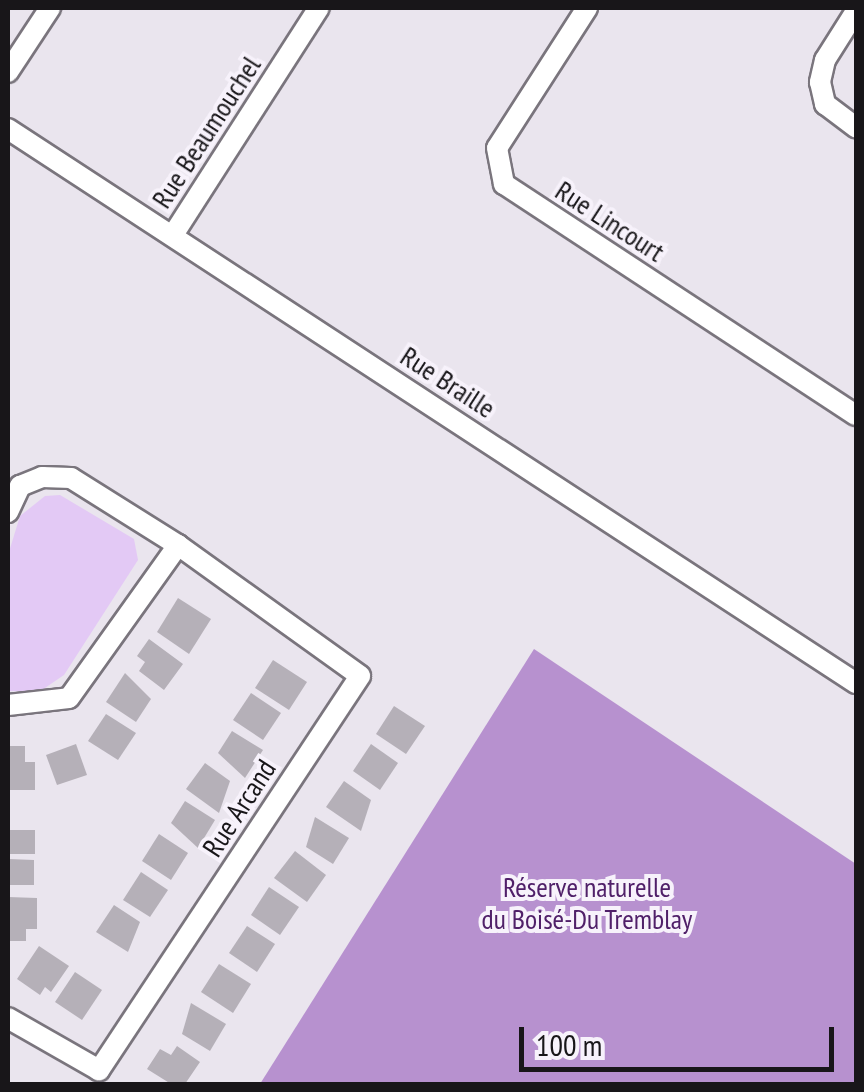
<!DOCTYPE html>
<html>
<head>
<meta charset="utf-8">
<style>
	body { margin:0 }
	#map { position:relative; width:864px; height:1092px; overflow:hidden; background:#eae5ee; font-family:"PT Sans Narrow",sans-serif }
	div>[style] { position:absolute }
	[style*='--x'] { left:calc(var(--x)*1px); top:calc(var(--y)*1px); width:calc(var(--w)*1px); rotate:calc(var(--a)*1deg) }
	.green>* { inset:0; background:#e3c9f5 }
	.forest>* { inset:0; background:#b791cf }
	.building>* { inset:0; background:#b5b0b8 }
	.roads { filter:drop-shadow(2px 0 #7a757d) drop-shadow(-2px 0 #7a757d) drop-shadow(0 2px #7a757d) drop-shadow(0 -2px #7a757d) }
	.minor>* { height:20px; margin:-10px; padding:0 10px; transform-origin:10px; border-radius:10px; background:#fff }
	span { translate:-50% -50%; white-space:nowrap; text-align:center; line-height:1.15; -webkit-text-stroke:8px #f7f2fb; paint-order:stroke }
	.street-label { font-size:28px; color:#181619 }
	.park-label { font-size:28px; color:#502069 }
	.frame { position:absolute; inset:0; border:10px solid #181619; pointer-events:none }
	.scale { position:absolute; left:519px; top:1027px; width:315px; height:45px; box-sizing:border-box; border:5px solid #181619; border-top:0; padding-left:12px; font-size:30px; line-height:35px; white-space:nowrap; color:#181619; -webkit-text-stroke:8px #f7f2fb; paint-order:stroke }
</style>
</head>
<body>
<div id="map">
	<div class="green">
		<div style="clip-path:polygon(60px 495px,134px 539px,138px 560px,64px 675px,39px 692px,8px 691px,8px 555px,20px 516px,45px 496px)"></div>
	</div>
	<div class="forest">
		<div style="clip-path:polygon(534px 649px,856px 864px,856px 1084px,260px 1084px)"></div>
	</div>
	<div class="building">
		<div style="clip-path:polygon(178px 598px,211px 619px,189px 654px,157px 632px)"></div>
		<div style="clip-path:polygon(149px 639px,183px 664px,164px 690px,139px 671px,145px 662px,137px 656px)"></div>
		<div style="clip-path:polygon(273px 660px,307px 682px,289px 710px,255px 688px)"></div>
		<div style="clip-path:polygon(125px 673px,151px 699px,136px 722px,106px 702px)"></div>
		<div style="clip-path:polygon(251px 693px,281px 713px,263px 740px,233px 720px)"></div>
		<div style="clip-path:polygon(394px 706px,425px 726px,406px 754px,376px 734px)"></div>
		<div style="clip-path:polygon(106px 714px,136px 733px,118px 760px,88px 741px)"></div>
		<div style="clip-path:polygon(232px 731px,263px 750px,245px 778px,218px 753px)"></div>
		<div style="clip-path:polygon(76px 744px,87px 775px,57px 785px,46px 755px)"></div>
		<div style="clip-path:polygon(371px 744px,398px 763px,380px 790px,353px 771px)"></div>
		<div style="clip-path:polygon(8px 746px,25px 746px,25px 762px,35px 762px,35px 790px,8px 790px)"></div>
		<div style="clip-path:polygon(205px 763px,230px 781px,219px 813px,186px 789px)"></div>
		<div style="clip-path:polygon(344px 781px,371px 800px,361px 831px,326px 807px)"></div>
		<div style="clip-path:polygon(185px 801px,215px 820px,198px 848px,171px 823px)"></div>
		<div style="clip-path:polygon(315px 817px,349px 838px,333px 864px,306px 847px)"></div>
		<div style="clip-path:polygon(8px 830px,35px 830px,35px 854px,8px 854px)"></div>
		<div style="clip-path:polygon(159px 834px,188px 853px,171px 880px,142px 861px)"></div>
		<div style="clip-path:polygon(295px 851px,326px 875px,307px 902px,274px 878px)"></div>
		<div style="clip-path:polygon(8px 859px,34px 860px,34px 885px,8px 885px)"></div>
		<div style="clip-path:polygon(141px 872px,168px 890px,150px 917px,123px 900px)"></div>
		<div style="clip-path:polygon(269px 887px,299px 907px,280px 935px,251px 915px)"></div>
		<div style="clip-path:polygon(8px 897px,37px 898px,37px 929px,26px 929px,26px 941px,8px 941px)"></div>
		<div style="clip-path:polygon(114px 905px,140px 922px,128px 952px,96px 932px)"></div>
		<div style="clip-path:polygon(247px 926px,275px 944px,257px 972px,229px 953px)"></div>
		<div style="clip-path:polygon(39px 946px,69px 966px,51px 992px,45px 987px,40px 995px,17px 979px)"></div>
		<div style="clip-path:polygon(219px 964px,251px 984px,233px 1013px,201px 992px)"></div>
		<div style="clip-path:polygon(75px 972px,102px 990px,82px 1020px,55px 1002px)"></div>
		<div style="clip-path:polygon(191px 1003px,226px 1024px,210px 1051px,182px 1034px)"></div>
		<div style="clip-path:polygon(177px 1046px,200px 1062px,185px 1084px,171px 1084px,147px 1069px,160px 1049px,171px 1055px)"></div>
	</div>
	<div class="roads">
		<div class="minor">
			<div style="--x:587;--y:8;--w:166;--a:122.7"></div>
			<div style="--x:497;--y:148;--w:37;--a:79"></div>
			<div style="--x:504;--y:184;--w:421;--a:33.3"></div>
			<div style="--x:856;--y:11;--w:58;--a:122.3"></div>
			<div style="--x:825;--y:60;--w:23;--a:103"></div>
			<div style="--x:820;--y:82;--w:23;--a:77"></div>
			<div style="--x:825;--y:104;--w:39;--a:37"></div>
			<div style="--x:8;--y:72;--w:77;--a:-56.7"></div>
			<div style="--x:8;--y:129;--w:1013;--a:33.16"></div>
			<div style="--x:173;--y:235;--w:270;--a:-57.3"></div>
			<div style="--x:8;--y:512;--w:29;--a:-65"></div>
			<div style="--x:20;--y:486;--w:24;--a:-22"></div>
			<div style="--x:42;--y:477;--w:29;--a:2"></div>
			<div style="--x:71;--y:478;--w:126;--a:32.1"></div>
			<div style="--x:178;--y:545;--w:224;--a:35.7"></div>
			<div style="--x:360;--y:676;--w:473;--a:123.5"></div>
			<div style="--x:99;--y:1070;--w:105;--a:-150.3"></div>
			<div style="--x:8;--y:705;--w:61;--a:-6.5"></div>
			<div style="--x:69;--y:698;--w:188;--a:-54.5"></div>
		</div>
	</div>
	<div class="street-label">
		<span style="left:206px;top:132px;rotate:-57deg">Rue Beaumouchel</span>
		<span style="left:610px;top:221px;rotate:33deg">Rue Lincourt</span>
		<span style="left:448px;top:382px;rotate:33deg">Rue Braille</span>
		<span style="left:239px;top:808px;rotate:-57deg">Rue Arcand</span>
	</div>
	<div class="park-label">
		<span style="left:587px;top:903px">Réserve naturelle<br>du Boisé-Du Tremblay</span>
	</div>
	<div class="frame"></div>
	<div class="scale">100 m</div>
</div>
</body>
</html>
